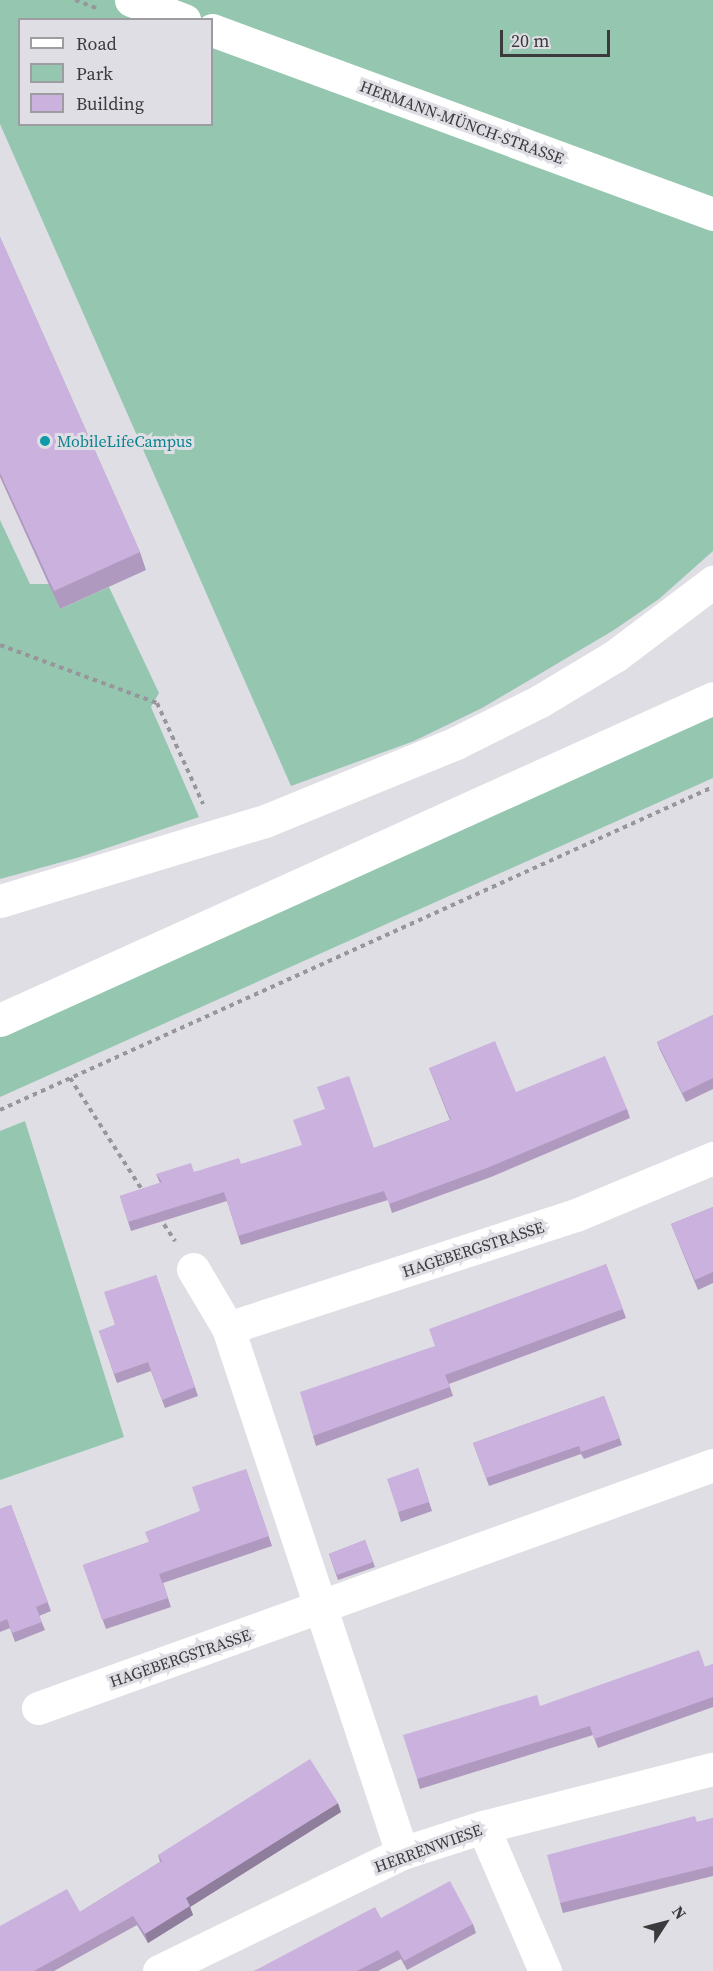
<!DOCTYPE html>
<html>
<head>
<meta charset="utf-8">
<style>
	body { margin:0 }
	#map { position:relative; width:713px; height:1971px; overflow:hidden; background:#dfdee4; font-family:"Source Serif 4",serif }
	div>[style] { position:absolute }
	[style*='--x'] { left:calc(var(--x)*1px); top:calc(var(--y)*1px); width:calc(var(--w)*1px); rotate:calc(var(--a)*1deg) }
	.green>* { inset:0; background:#95c7b0 }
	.path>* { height:4px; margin-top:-2px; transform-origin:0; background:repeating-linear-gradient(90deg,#97969b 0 4.5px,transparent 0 9px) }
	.minor>* { height:33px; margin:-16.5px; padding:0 16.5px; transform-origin:16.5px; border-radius:16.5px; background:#fff }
	.wall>* { inset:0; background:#af99bf }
	.shaded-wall>* { inset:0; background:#8e7d9b }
	.building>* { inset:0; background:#cbb2de }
	.dots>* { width:16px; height:16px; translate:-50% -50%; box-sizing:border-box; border:3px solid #dfdee4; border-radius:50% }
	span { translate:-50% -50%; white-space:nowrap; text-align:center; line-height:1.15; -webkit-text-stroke:6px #dfdee4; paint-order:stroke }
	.street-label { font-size:16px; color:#3b3a3c }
	.culture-label { font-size:16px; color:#0d838f }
	.left { translate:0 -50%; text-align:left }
	.legend { position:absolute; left:18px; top:18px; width:195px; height:108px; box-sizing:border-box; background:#dfdee4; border:2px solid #9d9ca1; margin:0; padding:8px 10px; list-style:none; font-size:18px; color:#3b3a3c }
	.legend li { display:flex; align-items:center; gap:12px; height:30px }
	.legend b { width:30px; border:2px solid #9d9ca1 }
	.north { position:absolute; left:635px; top:1893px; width:60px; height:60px; -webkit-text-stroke:4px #dfdee4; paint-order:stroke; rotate:54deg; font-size:16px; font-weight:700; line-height:24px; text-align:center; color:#3b3a3c }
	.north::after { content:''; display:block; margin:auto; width:21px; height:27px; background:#3b3a3c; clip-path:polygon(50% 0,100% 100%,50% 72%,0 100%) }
	.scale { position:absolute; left:500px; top:30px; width:110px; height:27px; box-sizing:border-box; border:3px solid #3b3a3c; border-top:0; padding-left:8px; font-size:18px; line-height:21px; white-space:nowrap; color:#3b3a3c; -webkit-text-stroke:4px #dfdee4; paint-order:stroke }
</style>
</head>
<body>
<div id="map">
	<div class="green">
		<div style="clip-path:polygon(evenodd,0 0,713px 0,713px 551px,659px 599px,614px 630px,482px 708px,414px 741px,291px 786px,0 124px,0 0,20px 20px,212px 20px,212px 124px,20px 124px,20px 20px)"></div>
		<div style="clip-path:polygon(0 520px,30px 584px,49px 584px,60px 609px,109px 587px,159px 693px,151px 707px,199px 817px,80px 857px,0 879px)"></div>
		<div style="clip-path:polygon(713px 713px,713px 778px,0 1097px,0 1031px)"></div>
		<div style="clip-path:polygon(25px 1121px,124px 1437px,0 1480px,0 1131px)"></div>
	</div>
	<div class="path">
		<div style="--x:75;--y:0;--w:25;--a:21"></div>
		<div style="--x:0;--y:645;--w:167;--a:20.3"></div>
		<div style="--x:157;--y:703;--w:111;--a:65.5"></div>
		<div style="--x:70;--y:1078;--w:137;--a:57.2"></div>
		<div style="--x:0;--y:1110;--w:783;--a:-24.37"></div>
		<div style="--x:159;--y:1217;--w:29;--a:56"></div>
	</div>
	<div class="minor">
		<div style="--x:131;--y:0;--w:57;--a:20.7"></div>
		<div style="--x:212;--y:30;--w:534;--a:20.17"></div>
		<div style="--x:0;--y:901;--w:277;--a:-16.8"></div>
		<div style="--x:265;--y:821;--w:206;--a:-22.2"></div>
		<div style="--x:456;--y:743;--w:94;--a:-26.6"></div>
		<div style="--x:540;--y:701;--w:87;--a:-31"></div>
		<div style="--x:615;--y:656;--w:123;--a:-37.1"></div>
		<div style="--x:0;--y:1020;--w:782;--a:-24.3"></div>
		<div style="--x:193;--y:1269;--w:69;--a:59.3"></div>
		<div style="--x:38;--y:1708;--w:717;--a:-19.8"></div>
		<div style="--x:483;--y:1827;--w:157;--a:66.7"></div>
		<div style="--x:402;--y:1853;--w:553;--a:-108.34"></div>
		<div style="--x:228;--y:1328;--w:366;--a:-18"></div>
		<div style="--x:576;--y:1215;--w:148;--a:-22.6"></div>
		<div style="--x:159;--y:1971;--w:270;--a:-25.9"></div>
		<div style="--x:402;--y:1853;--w:85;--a:-17.8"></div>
		<div style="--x:483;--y:1827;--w:237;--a:-14.2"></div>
	</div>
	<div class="wall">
		<div style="clip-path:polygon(0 237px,140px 552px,146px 570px,60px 609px,0 477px)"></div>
		<div style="clip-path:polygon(713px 1015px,713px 1089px,686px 1102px,660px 1050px,657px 1042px)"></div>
		<div style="clip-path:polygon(429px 1068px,516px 1092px,627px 1109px,630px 1118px,491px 1177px,392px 1213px,388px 1200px,241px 1245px,227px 1201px,131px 1231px,120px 1196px,160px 1183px,156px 1174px,194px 1172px,241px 1164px,374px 1148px,450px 1120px)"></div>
		<div style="clip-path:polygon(713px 1207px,713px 1283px,698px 1290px,671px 1224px)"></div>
		<div style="clip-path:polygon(606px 1264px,626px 1318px,449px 1384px,453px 1396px,316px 1446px,313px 1436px)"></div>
		<div style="clip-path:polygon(156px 1275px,198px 1396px,165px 1408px,151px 1371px,117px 1383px,99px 1331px,115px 1325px)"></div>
		<div style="clip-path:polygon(604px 1396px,622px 1445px,584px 1459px,581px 1454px,489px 1486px,473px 1443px)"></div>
		<div style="clip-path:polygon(418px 1468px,432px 1511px,401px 1522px,398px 1512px)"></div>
		<div style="clip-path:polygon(246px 1469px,272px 1546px,163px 1583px,171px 1607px,106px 1629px,83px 1565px,149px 1542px,200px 1511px)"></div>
		<div style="clip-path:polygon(11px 1505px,51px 1611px,39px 1616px,45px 1630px,15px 1642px,10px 1628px,0 1632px,0 1509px)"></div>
		<div style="clip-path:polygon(365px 1540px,375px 1567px,338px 1580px,329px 1554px)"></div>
		<div style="clip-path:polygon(713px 1664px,713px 1707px,598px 1748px,593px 1735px,420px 1789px,417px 1779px,541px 1706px,705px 1667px)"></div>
		<div style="clip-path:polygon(341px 1812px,190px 1907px,193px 1915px,148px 1943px,137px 1925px,54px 1971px,0 1971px,80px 1912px,160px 1862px,158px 1855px)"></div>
		<div style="clip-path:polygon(713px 1818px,713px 1876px,563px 1913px,560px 1903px,698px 1822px)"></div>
		<div style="clip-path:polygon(381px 1918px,473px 1924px,476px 1933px,407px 1970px,401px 1959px,378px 1971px,254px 1971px)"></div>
	</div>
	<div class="shaded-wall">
		<div style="clip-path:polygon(338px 1803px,341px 1812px,190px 1907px,193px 1915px,148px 1943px,145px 1934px,186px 1898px)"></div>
	</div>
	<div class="building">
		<div style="clip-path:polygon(0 237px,140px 552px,54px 591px,0 473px)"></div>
		<div style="clip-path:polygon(713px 1015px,713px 1078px,682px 1093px,657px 1042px)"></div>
		<div style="clip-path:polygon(495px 1041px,516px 1092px,605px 1056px,627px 1109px,487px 1168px,389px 1204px,384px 1191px,238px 1236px,224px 1192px,128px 1222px,120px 1196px,162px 1182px,156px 1174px,191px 1163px,194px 1172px,239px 1158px,241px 1164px,302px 1145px,293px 1120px,325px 1109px,317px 1087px,349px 1076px,374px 1148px,451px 1120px,429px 1068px)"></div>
		<div style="clip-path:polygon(713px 1207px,713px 1272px,695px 1280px,671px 1224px)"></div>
		<div style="clip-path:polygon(606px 1264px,623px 1309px,445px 1375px,450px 1387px,313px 1436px,300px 1392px,435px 1346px,429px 1329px)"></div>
		<div style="clip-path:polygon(156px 1275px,195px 1387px,162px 1400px,148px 1362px,114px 1374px,99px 1331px,115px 1325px,104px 1292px)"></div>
		<div style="clip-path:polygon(604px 1396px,620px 1438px,581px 1452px,579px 1446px,486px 1478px,473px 1443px)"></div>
		<div style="clip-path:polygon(418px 1468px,429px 1502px,398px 1512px,387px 1479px)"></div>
		<div style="clip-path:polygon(246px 1469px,269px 1536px,159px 1574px,168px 1598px,102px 1620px,83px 1565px,149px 1542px,145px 1532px,200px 1511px,192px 1487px)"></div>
		<div style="clip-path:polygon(11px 1505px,48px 1602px,36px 1607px,42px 1622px,12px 1633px,7px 1619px,0 1622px,0 1509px)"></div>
		<div style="clip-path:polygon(365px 1540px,373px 1562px,337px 1575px,329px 1554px)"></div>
		<div style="clip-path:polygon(699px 1650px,705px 1667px,713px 1664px,713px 1697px,594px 1739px,590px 1726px,417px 1779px,403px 1735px,537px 1695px,540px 1706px)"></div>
		<div style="clip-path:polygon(310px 1759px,338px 1803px,186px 1898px,190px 1906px,145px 1934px,133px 1916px,34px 1971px,0 1971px,0 1926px,67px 1889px,80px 1912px,162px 1861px,158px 1855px)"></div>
		<div style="clip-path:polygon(695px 1816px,697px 1822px,713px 1818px,713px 1866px,560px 1903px,547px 1855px)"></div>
		<div style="clip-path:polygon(450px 1881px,473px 1924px,404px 1961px,398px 1950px,357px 1971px,254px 1971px,375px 1907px,381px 1918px)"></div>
	</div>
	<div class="dots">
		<div style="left:45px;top:441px;background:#0f9aa8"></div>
	</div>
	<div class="street-label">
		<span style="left:462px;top:122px;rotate:20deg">HERMANN-MÜNCH-STRASSE</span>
		<span style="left:473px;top:1249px;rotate:-18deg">HAGEBERGSTRASSE</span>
		<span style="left:180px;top:1658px;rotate:-19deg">HAGEBERGSTRASSE</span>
		<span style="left:428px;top:1848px;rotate:-20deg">HERRENWIESE</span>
	</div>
	<div class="culture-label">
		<span class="left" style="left:57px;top:441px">MobileLifeCampus</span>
	</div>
	<ul class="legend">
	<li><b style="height:8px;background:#fff"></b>Road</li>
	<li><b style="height:16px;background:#95c7b0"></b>Park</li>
	<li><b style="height:16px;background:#cbb2de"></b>Building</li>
	</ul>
	<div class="north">N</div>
	<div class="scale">20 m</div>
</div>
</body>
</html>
